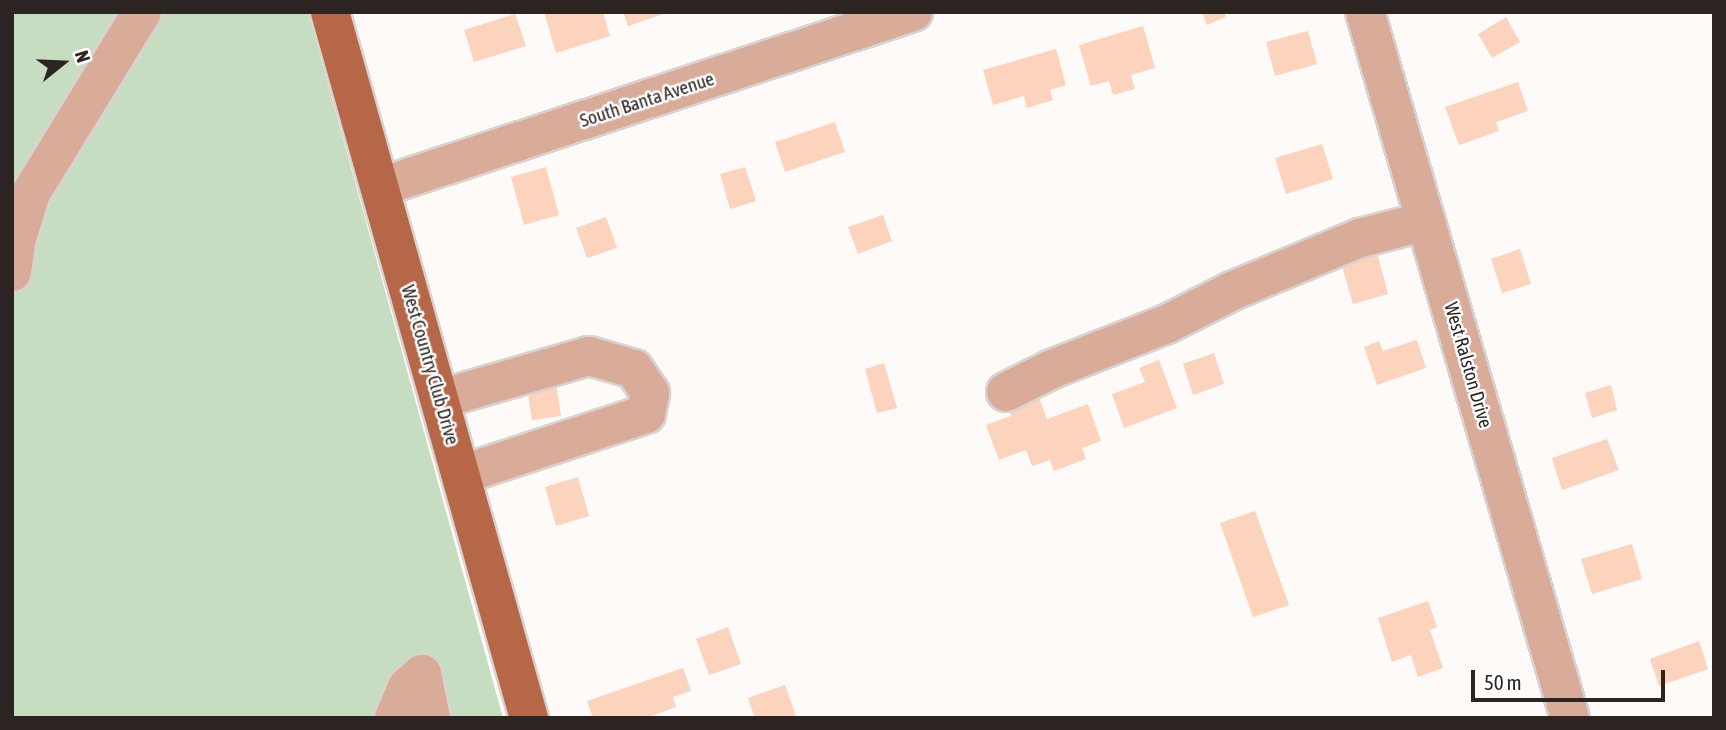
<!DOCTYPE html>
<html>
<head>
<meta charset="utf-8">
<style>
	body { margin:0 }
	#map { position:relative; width:1726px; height:730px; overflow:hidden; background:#fefaf8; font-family:"Asap Condensed",sans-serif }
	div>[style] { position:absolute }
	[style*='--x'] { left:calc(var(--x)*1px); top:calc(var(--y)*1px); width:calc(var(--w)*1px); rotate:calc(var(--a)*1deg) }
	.green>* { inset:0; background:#c7ddc1 }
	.building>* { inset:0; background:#fcd3bc }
	.roads { filter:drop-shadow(2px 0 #d8d3d1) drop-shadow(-2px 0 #d8d3d1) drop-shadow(0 2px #d8d3d1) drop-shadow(0 -2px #d8d3d1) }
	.minor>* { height:38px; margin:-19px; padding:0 19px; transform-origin:19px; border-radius:19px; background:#d9ac9a }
	.major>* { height:38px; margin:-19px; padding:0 19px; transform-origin:19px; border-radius:19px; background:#b66747 }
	span { translate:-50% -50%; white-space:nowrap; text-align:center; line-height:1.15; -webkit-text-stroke:5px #fff; paint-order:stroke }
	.street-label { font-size:19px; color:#2b2420 }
	.frame { position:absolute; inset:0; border:14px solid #2b2420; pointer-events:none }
	.north { position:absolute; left:28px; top:28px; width:70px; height:70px; -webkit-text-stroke:5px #fff; paint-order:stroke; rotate:72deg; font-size:19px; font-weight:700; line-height:28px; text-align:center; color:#2b2420 }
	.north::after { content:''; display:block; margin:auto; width:24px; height:32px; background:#2b2420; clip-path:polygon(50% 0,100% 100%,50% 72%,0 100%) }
	.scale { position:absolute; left:1471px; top:670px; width:194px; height:32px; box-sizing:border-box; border:4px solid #2b2420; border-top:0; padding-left:9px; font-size:21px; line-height:24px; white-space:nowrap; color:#2b2420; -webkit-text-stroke:5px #fff; paint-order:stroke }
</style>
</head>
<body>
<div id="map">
	<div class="green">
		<div style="clip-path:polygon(12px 12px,308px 12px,503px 718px,12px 718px)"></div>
	</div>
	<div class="building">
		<div style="clip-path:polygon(544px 12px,603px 12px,610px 36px,556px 53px)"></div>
		<div style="clip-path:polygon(623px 12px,666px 12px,666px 13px,628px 26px)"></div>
		<div style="clip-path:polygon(1202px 12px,1225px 12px,1226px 17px,1207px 25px)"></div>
		<div style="clip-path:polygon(515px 14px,526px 46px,474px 62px,464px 30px)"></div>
		<div style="clip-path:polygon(1506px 17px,1520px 42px,1492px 58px,1478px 34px)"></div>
		<div style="clip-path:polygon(1143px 26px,1155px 68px,1131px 75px,1135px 89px,1113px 95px,1109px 81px,1091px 86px,1079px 45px)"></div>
		<div style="clip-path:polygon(1308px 31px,1317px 64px,1275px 76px,1266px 42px)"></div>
		<div style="clip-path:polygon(1056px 49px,1066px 85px,1050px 90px,1053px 100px,1027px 108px,1024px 96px,993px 105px,983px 70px)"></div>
		<div style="clip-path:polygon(1518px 82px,1528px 111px,1496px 122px,1499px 131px,1459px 145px,1445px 107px)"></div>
		<div style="clip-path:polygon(835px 122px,845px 152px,785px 172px,775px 142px)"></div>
		<div style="clip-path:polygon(1322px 144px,1333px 179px,1286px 194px,1275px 158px)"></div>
		<div style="clip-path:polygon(546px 167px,559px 215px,524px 225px,511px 177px)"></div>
		<div style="clip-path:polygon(745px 167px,756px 201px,730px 209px,720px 174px)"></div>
		<div style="clip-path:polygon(883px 215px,892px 241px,858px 254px,848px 227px)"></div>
		<div style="clip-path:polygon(606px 217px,617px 248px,587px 258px,576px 228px)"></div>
		<div style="clip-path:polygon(1375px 245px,1388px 294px,1353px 304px,1339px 256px)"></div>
		<div style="clip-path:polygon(1520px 249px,1531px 284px,1502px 293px,1491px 259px)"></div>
		<div style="clip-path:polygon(1417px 340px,1426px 368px,1377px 385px,1364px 347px,1379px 341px,1383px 351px)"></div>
		<div style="clip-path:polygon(1214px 353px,1224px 384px,1193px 395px,1183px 364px)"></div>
		<div style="clip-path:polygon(1159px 360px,1177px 408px,1124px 428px,1112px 394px,1145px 382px,1139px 368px)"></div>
		<div style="clip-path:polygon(884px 363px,897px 408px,877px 413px,865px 369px)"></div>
		<div style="clip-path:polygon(556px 383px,561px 416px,532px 420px,527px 387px)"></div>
		<div style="clip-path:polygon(1611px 385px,1617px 410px,1592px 418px,1585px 393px)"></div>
		<div style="clip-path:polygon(1037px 392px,1047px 419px,1088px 404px,1101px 441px,1082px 448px,1086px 459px,1054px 471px,1050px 460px,1032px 466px,1026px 450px,999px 460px,986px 425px,1011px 416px,1007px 403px)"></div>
		<div style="clip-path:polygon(1607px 439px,1619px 470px,1562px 490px,1552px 458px)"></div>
		<div style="clip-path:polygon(578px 477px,589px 516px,556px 526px,545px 487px)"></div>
		<div style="clip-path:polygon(1255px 511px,1289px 605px,1253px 617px,1220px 523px)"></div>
		<div style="clip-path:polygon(1632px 544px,1642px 579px,1592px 594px,1581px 559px)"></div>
		<div style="clip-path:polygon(1428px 601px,1437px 627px,1430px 630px,1443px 668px,1418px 677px,1411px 655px,1392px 662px,1378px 618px)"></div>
		<div style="clip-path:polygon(728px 627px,741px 664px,709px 675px,696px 639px)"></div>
		<div style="clip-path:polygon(1699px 641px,1708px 669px,1659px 686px,1650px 659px)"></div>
		<div style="clip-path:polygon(683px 668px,691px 691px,673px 697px,676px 707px,646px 718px,593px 718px,587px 701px)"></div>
		<div style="clip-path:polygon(785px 685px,796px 716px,755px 718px,748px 698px)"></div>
	</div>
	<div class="roads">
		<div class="minor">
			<div style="--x:1365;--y:12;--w:735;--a:73.81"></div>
			<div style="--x:380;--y:187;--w:561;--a:-18.18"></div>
			<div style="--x:12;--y:272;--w:34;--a:-82"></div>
			<div style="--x:17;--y:238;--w:47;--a:-72.7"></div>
			<div style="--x:31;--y:193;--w:212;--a:-58.5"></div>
			<div style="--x:1006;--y:392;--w:51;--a:-26.6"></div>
			<div style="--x:1052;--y:369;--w:123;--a:-21.4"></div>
			<div style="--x:1167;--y:324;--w:73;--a:-26.9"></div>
			<div style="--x:1232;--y:291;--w:139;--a:-22.5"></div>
			<div style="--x:1360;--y:238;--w:68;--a:-14.4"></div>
			<div style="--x:440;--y:399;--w:155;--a:-16.1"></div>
			<div style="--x:589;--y:356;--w:47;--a:16.1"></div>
			<div style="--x:634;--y:369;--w:29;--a:56"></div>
			<div style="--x:650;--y:393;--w:21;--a:101"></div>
			<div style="--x:646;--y:414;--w:195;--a:161.8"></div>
			<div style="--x:394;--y:718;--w:34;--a:-67"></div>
			<div style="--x:407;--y:687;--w:20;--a:-41"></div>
			<div style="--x:422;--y:674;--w:45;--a:78.4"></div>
		</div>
		<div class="major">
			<div style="--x:330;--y:12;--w:734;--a:74.26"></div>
		</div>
	</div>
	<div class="street-label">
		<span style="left:647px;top:100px;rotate:-18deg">South Banta Avenue</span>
		<span style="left:430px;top:365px;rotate:74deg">West Country Club Drive</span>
		<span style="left:1468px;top:365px;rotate:74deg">West Ralston Drive</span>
	</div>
	<div class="frame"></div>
	<div class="north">N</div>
	<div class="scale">50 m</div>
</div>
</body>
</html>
